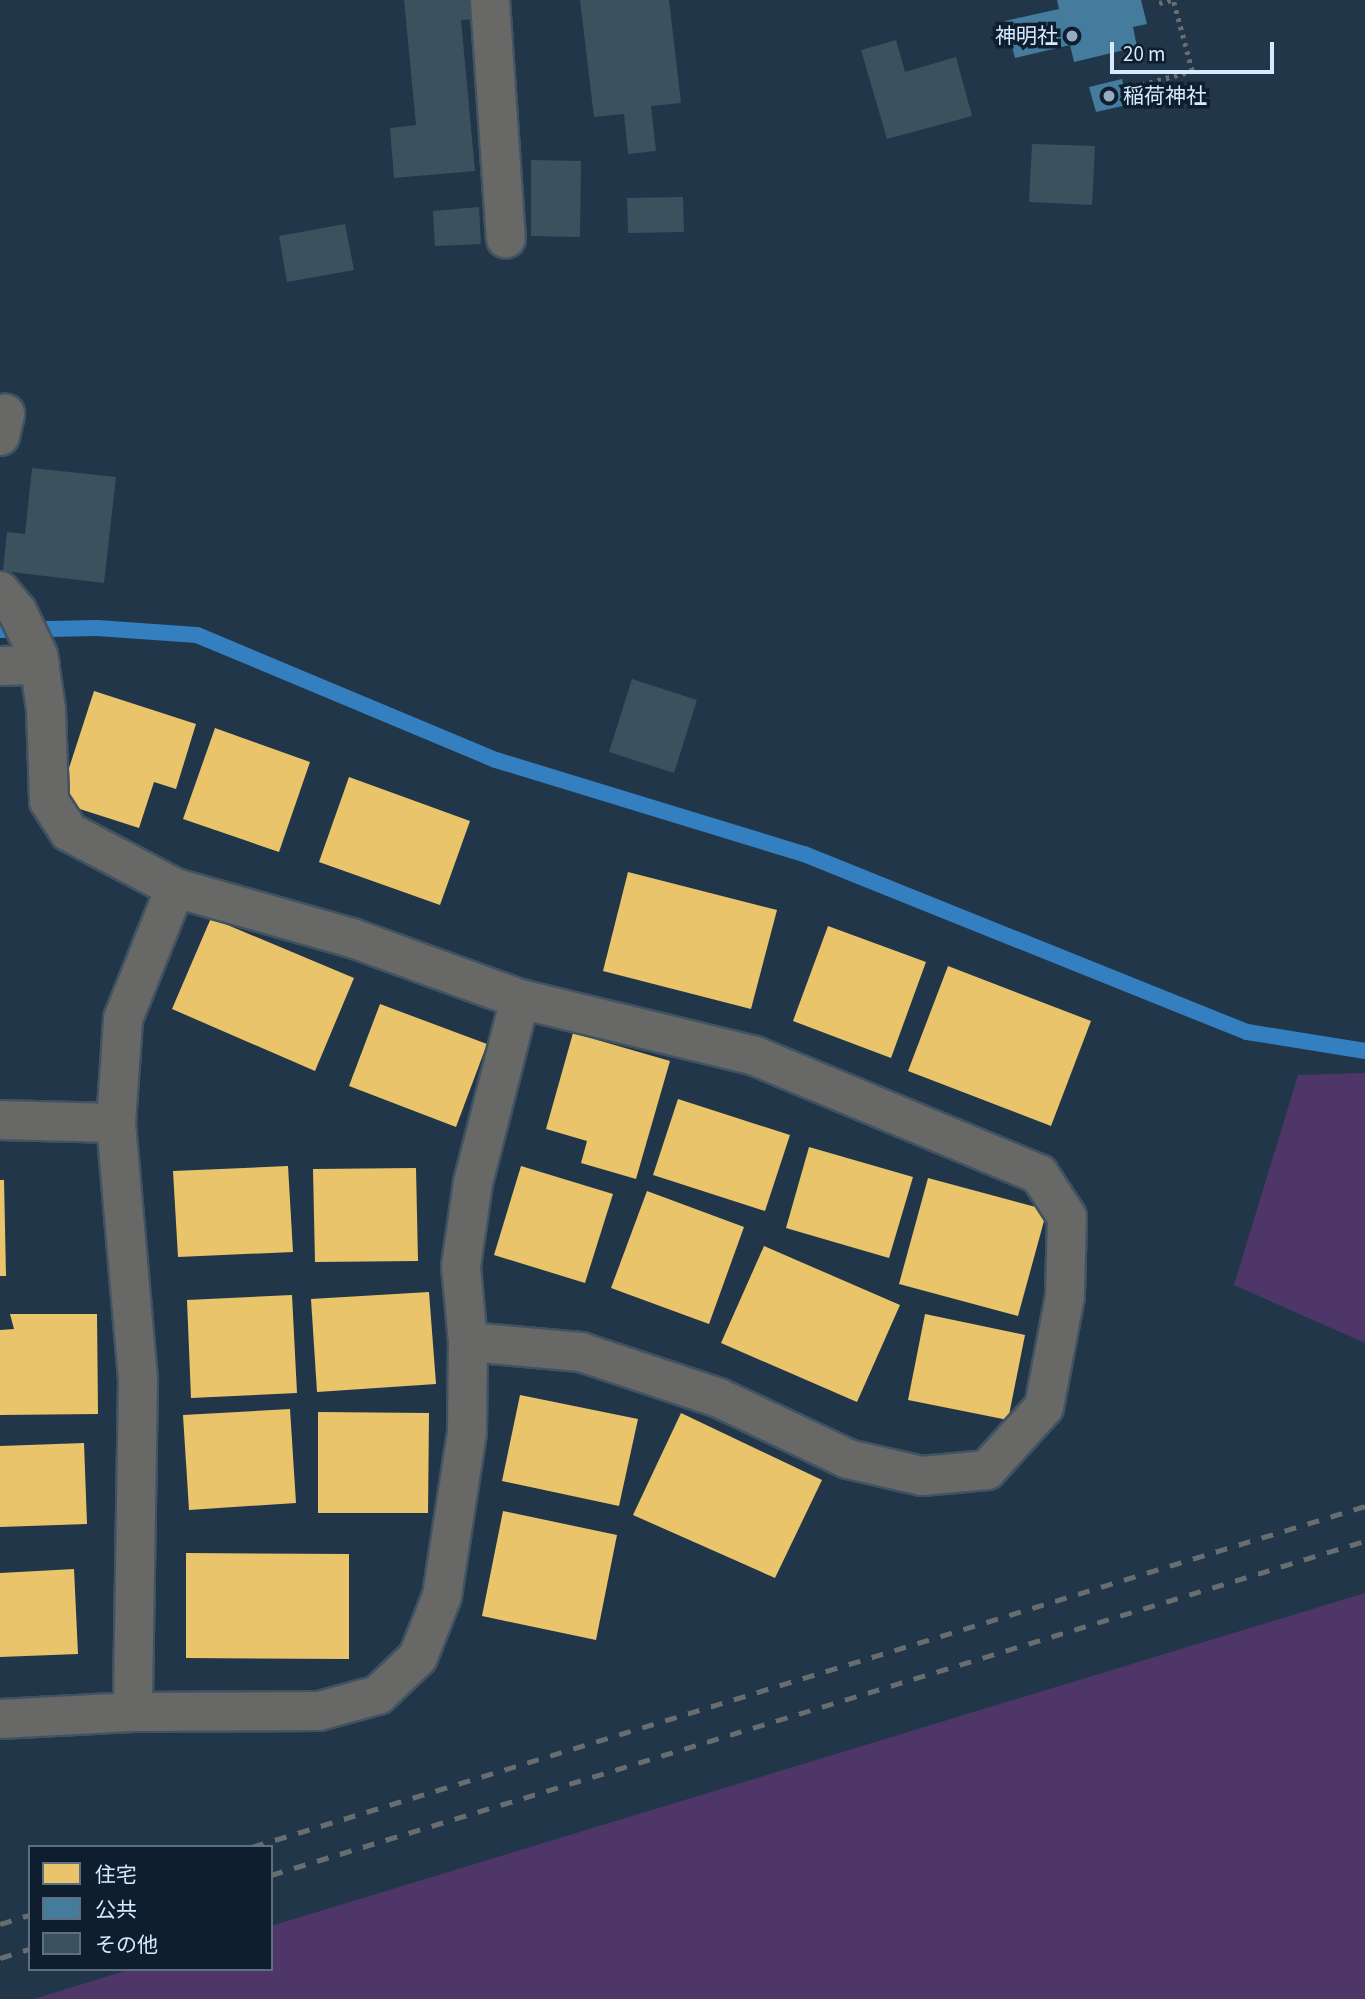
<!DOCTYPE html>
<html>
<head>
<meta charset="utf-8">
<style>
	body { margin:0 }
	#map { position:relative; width:1365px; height:1999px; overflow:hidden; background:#213749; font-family:"Source Sans 3","Noto Sans JP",sans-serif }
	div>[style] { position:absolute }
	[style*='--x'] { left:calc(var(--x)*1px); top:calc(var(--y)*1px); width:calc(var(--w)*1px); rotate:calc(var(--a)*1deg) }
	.green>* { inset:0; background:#4e3768 }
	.homes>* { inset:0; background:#e9c46a }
	.public>* { inset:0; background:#457b9d }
	.stream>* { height:16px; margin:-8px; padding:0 8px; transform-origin:8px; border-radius:8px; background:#337fc0 }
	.building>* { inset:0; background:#3b515e }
	.path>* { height:4.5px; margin-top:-2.25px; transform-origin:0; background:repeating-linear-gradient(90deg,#6a6e71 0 3.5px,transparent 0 8.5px) }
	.roads { filter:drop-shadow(2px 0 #415363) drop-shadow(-2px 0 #415363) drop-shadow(0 2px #415363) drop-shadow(0 -2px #415363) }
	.minor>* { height:38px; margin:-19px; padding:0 19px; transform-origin:19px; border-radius:19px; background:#686866 }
	.rail>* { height:5px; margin-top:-2.5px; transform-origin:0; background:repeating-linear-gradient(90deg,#686d70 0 12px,transparent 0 24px) }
	.dots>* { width:19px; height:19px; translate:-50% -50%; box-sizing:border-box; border:4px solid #0e1e2e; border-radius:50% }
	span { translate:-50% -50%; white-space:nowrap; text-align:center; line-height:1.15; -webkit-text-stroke:7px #0e1e2e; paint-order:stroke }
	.poi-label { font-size:21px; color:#d4eaff }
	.right { translate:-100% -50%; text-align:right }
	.left { translate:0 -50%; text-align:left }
	.legend { position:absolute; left:28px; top:1845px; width:245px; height:126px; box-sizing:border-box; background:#0e1e2e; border:2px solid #5d7082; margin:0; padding:9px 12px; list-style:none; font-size:21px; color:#d4eaff }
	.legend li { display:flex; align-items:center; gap:14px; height:35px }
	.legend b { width:35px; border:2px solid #5d7082 }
	.scale { position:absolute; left:1110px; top:42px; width:164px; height:32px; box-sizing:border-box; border:4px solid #d4eaff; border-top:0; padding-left:9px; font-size:21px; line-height:24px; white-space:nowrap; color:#d4eaff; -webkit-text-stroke:5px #0e1e2e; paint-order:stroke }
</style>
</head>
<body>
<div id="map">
	<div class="green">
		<div style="clip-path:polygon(1365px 1073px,1365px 1343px,1234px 1285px,1298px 1075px)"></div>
		<div style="clip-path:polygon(1365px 1593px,1365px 1999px,34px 1999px,131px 1969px,271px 1969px,271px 1926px)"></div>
	</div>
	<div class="homes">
		<div style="clip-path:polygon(94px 691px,196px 724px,176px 789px,154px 782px,139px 828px,58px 802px)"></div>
		<div style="clip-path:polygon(215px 728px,310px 762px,279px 852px,183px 819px)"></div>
		<div style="clip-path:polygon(349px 777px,470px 821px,440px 905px,319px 862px)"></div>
		<div style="clip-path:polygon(628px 872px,777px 910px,751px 1009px,603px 971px)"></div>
		<div style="clip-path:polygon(211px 918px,354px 978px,315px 1071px,172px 1009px)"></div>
		<div style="clip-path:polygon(828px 926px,926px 962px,891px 1058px,793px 1021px)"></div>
		<div style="clip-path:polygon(948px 966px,1091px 1021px,1051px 1126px,908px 1071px)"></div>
		<div style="clip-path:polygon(380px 1004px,487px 1044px,456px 1127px,349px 1086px)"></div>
		<div style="clip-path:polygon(573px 1033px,670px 1061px,636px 1179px,581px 1163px,587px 1141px,546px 1129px)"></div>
		<div style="clip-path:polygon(678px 1099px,790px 1135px,765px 1211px,653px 1175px)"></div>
		<div style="clip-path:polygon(809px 1147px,913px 1177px,889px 1258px,786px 1228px)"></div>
		<div style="clip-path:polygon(288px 1166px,293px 1252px,178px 1257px,173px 1171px)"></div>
		<div style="clip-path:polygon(521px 1166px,613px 1194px,585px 1283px,494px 1255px)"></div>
		<div style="clip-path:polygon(416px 1168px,418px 1261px,315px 1262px,313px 1169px)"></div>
		<div style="clip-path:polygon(928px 1178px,1047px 1210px,1018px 1316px,899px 1284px)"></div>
		<div style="clip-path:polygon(0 1180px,4px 1180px,6px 1276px,0 1276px)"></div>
		<div style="clip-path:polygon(647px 1191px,744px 1227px,709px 1324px,611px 1288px)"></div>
		<div style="clip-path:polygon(764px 1246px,900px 1305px,857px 1402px,721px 1343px)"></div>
		<div style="clip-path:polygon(429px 1292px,436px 1384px,317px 1392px,311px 1299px)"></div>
		<div style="clip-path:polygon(292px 1295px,297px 1393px,191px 1398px,187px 1300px)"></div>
		<div style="clip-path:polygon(10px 1314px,97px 1314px,98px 1414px,0 1415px,0 1330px,14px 1329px)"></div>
		<div style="clip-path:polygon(925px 1314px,1025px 1335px,1008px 1420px,908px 1400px)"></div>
		<div style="clip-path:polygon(520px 1395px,638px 1419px,619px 1506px,502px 1481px)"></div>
		<div style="clip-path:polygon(290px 1409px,296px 1503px,189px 1510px,183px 1415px)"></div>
		<div style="clip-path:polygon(318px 1412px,429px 1413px,428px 1513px,318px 1513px)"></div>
		<div style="clip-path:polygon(681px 1413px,822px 1480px,775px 1578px,633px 1515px)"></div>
		<div style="clip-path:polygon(84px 1443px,87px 1524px,0 1527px,0 1446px)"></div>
		<div style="clip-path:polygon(503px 1511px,617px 1535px,596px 1640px,482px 1616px)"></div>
		<div style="clip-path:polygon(186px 1553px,349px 1554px,349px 1659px,186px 1658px)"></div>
		<div style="clip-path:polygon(74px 1569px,78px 1654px,0 1657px,0 1573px)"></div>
	</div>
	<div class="public">
		<div style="clip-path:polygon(1057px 0,1141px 0,1147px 24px,1133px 27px,1137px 47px,1074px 62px,1070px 45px,1015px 58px,1005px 21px,1059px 9px)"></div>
		<div style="clip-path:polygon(1122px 79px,1127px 105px,1096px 112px,1089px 87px)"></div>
	</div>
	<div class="stream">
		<div style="--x:0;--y:630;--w:97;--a:-1.2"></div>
		<div style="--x:97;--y:628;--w:100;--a:4"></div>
		<div style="--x:197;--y:635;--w:324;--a:22.7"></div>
		<div style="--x:496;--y:760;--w:322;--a:17"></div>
		<div style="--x:804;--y:854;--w:477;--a:21.9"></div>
		<div style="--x:1247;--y:1032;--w:120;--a:9.1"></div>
	</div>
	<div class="building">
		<div style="clip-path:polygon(404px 0,473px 0,475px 19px,461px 20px,475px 171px,394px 178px,390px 128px,416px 125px)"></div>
		<div style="clip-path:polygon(580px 0,669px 0,681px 103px,651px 106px,656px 151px,628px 154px,624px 114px,594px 117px)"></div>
		<div style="clip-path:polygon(896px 40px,905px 72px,956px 57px,972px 116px,887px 139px,861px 50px)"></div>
		<div style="clip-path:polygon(1032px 144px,1095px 146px,1092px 205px,1029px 202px)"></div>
		<div style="clip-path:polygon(531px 160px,581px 161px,580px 237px,531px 236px)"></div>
		<div style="clip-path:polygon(683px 197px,684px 232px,628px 233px,627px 198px)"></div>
		<div style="clip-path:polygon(479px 207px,481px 244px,435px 246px,433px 211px)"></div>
		<div style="clip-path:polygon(345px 224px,354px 270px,287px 282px,279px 236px)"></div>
		<div style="clip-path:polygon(32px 468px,116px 477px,104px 583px,3px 571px,7px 532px,25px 534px)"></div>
		<div style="clip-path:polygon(632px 679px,697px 700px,674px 773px,609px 752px)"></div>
	</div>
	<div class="path">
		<div style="--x:1159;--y:3;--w:13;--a:-13"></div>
		<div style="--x:1133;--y:87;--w:61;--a:-15.2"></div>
		<div style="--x:1192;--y:71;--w:73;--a:-105"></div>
	</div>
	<div class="roads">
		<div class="minor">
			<div style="--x:490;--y:0;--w:239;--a:86.2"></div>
			<div style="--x:0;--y:436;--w:23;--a:-77"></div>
			<div style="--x:0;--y:591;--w:26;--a:50"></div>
			<div style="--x:17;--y:611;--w:49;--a:64.5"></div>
			<div style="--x:38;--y:655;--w:55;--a:81.6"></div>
			<div style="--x:46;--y:709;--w:92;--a:88.1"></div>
			<div style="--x:49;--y:801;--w:37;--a:57"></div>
			<div style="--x:69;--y:832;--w:120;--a:27.8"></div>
			<div style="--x:0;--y:666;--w:40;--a:-1.4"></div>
			<div style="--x:0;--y:1120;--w:116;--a:1.5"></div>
			<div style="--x:116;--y:1123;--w:104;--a:-86.1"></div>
			<div style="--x:123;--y:1019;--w:141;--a:-68.3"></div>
			<div style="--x:175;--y:888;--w:184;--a:15.8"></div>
			<div style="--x:352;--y:938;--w:179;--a:20"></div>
			<div style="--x:520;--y:999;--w:242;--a:13.6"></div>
			<div style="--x:755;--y:1056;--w:308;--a:22.6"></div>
			<div style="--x:1039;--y:1174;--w:51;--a:56.9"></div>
			<div style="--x:1067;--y:1217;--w:79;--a:91.5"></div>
			<div style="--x:1065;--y:1296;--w:113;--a:100.7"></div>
			<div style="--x:1044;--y:1407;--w:85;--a:132.1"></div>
			<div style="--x:987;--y:1470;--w:65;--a:174.7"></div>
			<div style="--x:922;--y:1476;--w:76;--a:-167.1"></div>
			<div style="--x:848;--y:1459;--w:143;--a:-154.7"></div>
			<div style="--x:719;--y:1398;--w:145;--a:-161.6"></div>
			<div style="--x:581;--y:1352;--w:113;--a:-174.9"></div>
			<div style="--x:116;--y:1123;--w:259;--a:85.1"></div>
			<div style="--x:138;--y:1381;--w:331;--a:90.9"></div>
			<div style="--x:0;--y:1719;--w:133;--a:-3"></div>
			<div style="--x:133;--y:1712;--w:186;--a:-0.3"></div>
			<div style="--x:319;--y:1711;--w:61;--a:-15.2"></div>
			<div style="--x:378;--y:1695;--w:55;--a:-43.5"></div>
			<div style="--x:418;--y:1657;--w:66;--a:-68.5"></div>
			<div style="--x:442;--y:1596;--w:165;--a:-81.3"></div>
			<div style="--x:467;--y:1433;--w:91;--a:-89.4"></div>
			<div style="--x:468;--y:1342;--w:76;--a:-95.3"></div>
			<div style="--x:461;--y:1266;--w:84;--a:-81.8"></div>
			<div style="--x:473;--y:1183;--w:190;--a:-75.7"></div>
		</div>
	</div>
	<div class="rail">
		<div style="--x:252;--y:1847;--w:1164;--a:-17.03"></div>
		<div style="--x:271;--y:1875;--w:1144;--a:-16.98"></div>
		<div style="--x:0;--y:1924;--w:31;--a:-17"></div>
		<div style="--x:0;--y:1958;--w:31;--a:-17"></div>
	</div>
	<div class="dots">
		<div style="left:1072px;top:36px;background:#95abbf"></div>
		<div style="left:1109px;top:96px;background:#95abbf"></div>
	</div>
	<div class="poi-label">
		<span class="right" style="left:1058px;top:36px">神明社</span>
		<span class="left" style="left:1123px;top:96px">稲荷神社</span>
	</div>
	<ul class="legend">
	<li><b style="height:19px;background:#e9c46a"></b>住宅</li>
	<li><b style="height:19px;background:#457b9d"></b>公共</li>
	<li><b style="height:19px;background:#3b515e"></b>その他</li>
	</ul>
	<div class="scale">20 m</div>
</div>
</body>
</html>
